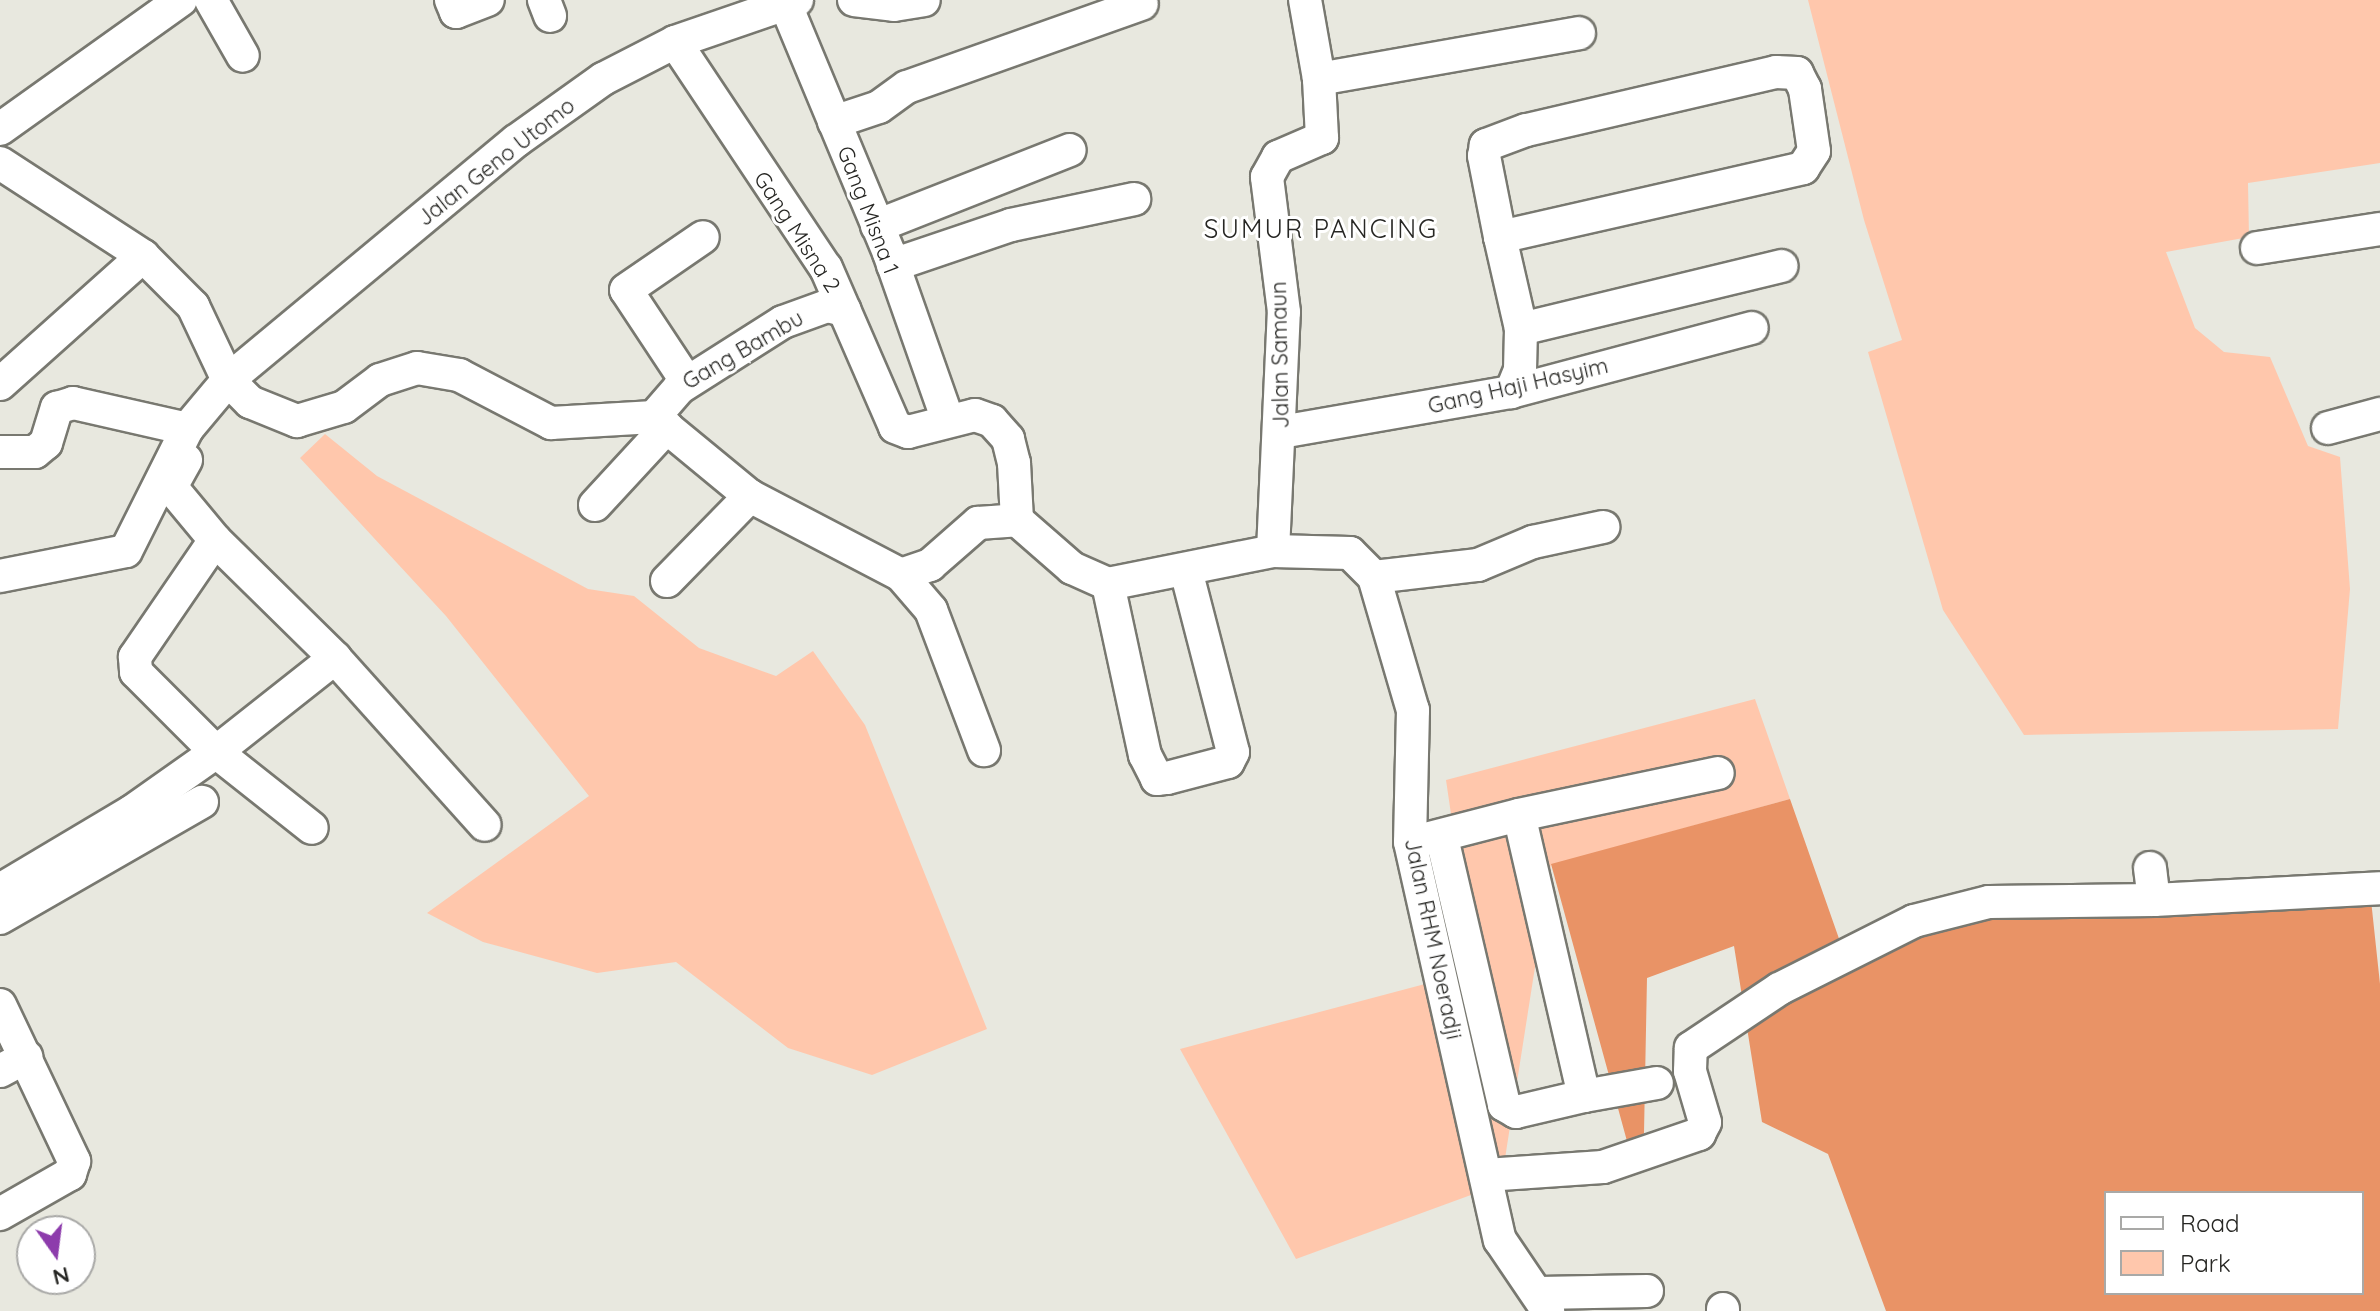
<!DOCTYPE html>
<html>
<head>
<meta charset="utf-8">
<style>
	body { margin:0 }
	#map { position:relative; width:2380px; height:1311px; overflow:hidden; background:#e8e8df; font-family:Quicksand,sans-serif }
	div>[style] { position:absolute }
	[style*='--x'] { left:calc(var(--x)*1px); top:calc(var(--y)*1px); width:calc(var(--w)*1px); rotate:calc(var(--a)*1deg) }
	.green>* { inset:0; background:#ffc7ac }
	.forest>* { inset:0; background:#e99366 }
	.roads { filter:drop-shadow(2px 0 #787870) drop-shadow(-2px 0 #787870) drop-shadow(0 2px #787870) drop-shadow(0 -2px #787870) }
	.minor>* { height:32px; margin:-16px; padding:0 16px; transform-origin:16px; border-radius:16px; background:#fff }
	span { translate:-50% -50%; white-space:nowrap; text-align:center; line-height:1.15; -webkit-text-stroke:6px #fff; paint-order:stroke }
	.street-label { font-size:22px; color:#272724 }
	.quarter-label { font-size:26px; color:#272724; letter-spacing:2px }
	.legend { position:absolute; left:2104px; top:1191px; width:260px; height:104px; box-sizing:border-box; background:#fff; border:2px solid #a9a9a7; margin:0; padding:10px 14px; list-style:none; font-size:24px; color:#272724 }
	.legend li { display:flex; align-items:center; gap:16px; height:40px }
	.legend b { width:40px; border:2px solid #a9a9a7 }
	.north { position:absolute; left:16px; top:1215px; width:80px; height:80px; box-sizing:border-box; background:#fff; border:2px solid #a9a9a7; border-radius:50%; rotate:166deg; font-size:22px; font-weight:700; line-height:32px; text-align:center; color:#272724 }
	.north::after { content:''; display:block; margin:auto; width:28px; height:36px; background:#8d3cac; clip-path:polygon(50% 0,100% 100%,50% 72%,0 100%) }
</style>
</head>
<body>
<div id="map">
	<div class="green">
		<div style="clip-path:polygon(1808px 0,2380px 0,2380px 163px,2248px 183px,2249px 237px,2166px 252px,2195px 328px,2224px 352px,2270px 357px,2308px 446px,2340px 457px,2350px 589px,2338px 729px,2024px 735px,1943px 610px,1868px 352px,1902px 340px,1864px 220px)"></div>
		<div style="clip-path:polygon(325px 434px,377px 476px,588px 589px,634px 596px,699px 648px,776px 676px,813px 651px,865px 725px,987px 1029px,872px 1075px,788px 1048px,676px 962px,597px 973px,483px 942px,427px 913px,589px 796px,446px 616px,300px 458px)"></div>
		<div style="clip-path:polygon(1755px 699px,1790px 799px,1551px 865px,1501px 1184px,1296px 1259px,1180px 1049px,1474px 971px,1446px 780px)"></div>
	</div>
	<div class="forest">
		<div style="clip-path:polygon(evenodd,1790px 799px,1843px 950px,1976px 893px,2371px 900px,2380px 984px,2380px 1311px,1886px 1311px,1828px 1154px,1762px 1122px,1734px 946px,1647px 978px,1644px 1133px,1633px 1163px,1551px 864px,1790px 799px,2106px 1193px,2362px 1193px,2362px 1293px,2106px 1293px,2106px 1193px)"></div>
	</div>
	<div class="roads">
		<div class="minor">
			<div style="--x:211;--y:0;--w:64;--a:60.3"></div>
			<div style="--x:451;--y:0;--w:13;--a:67"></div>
			<div style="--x:456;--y:12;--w:34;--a:-21"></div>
			<div style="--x:544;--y:0;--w:17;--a:69"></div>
			<div style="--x:854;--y:0;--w:40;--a:7.1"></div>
			<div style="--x:894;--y:5;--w:30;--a:-9"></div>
			<div style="--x:785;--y:3;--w:271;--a:67.4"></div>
			<div style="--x:889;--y:253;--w:175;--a:70.6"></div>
			<div style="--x:675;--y:42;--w:272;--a:56.3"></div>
			<div style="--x:826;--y:268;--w:173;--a:66.5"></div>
			<div style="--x:895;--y:427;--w:14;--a:21"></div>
			<div style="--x:908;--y:432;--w:69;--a:-14.2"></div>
			<div style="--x:975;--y:415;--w:18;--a:19"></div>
			<div style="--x:992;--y:421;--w:24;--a:48"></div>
			<div style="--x:1008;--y:439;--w:25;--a:76"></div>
			<div style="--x:1014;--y:463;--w:57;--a:87"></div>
			<div style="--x:1319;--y:79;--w:264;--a:-10"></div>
			<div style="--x:834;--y:122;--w:47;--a:-18.4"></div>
			<div style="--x:879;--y:107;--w:34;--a:-36"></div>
			<div style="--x:907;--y:87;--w:249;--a:-19.5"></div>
			<div style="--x:0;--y:129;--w:222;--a:-35.5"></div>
			<div style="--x:0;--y:163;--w:171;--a:33"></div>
			<div style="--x:143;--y:256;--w:71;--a:45"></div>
			<div style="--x:193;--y:306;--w:82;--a:64.7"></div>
			<div style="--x:228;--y:380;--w:31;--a:45"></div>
			<div style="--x:250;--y:402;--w:51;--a:22"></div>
			<div style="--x:297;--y:421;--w:49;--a:-16.6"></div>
			<div style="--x:344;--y:407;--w:45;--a:-36.9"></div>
			<div style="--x:380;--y:380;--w:39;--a:-18"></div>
			<div style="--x:417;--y:368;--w:43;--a:9.5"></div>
			<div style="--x:459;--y:375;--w:104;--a:27.6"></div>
			<div style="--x:551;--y:423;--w:103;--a:-3.3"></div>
			<div style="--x:654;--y:417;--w:124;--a:39.5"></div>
			<div style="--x:750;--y:496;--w:170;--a:27.6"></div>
			<div style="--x:901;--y:575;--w:31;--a:-19"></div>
			<div style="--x:930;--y:565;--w:64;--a:-41.2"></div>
			<div style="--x:978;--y:523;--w:39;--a:-4"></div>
			<div style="--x:1017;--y:520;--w:73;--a:41.1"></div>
			<div style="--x:1072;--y:568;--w:39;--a:24"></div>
			<div style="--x:1108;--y:584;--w:168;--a:-11.3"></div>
			<div style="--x:1273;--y:551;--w:77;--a:1.5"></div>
			<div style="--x:1350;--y:553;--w:34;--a:45"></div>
			<div style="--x:1374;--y:577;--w:139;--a:73.7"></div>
			<div style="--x:1413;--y:710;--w:132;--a:91.3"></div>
			<div style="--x:1410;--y:842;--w:408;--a:77.3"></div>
			<div style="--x:1500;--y:1240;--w:86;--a:55.9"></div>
			<div style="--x:877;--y:226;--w:207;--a:-21.5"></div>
			<div style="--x:1500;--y:237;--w:311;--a:-12.8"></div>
			<div style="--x:1803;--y:168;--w:20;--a:-57"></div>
			<div style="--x:1814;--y:151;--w:63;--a:-98.3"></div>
			<div style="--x:1805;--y:89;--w:18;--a:-117"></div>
			<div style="--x:1797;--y:73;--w:21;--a:-177"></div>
			<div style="--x:1776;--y:72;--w:257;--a:166.9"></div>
			<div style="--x:1526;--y:130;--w:43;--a:159.4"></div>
			<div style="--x:1486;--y:145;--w:11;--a:100"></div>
			<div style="--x:1484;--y:156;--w:83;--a:78.8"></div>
			<div style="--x:1500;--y:237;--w:94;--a:77.1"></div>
			<div style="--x:1521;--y:329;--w:41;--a:91.4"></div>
			<div style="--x:1520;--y:370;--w:24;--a:112"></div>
			<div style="--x:2257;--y:248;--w:124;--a:-8.8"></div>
			<div style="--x:893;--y:265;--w:125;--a:-18.7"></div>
			<div style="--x:1011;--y:225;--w:126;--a:-11.9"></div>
			<div style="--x:1521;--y:329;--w:268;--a:-13.6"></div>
			<div style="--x:687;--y:382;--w:110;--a:-123.5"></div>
			<div style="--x:626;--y:290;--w:93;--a:-34.5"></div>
			<div style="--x:0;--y:384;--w:192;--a:-41.8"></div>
			<div style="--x:654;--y:417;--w:38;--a:-49"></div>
			<div style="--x:679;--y:388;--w:123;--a:-32.4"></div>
			<div style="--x:783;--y:322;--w:47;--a:-20"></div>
			<div style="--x:827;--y:306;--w:18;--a:13"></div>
			<div style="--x:2328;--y:428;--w:54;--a:-15.1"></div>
			<div style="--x:1281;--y:432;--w:233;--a:-9.9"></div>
			<div style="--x:1511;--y:392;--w:249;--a:-14.9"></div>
			<div style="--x:0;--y:452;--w:35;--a:0"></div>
			<div style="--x:35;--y:452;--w:14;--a:-39"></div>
			<div style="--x:46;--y:443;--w:37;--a:-73"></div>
			<div style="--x:57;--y:408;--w:17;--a:-17"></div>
			<div style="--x:73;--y:403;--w:117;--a:12.8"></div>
			<div style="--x:186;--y:460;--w:31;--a:119"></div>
			<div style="--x:171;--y:487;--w:69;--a:50.3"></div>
			<div style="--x:215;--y:540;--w:168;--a:44.5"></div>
			<div style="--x:595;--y:505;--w:106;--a:-47.3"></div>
			<div style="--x:215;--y:540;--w:142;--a:124.4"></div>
			<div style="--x:135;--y:657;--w:15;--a:86"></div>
			<div style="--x:136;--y:672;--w:113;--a:45"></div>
			<div style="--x:216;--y:752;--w:152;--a:-38.3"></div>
			<div style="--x:335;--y:658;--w:224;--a:48.1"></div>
			<div style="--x:1273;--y:551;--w:239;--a:-87.4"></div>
			<div style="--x:1284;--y:312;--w:136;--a:-97.2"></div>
			<div style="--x:1267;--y:177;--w:23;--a:-61"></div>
			<div style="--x:1278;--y:157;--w:48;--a:-23.4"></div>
			<div style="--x:1322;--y:138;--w:59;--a:-92.9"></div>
			<div style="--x:1319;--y:79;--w:80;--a:-100"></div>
			<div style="--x:901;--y:575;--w:46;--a:49.4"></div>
			<div style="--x:931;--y:610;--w:150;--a:69.3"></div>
			<div style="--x:0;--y:576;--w:128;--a:-11.2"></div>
			<div style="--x:126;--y:551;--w:136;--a:-63.4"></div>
			<div style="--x:187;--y:429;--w:64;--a:-50.1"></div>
			<div style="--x:228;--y:380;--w:374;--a:-39.7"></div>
			<div style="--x:516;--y:141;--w:107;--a:-35.5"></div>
			<div style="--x:603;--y:79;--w:81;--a:-27.2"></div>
			<div style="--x:675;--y:42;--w:129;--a:-19"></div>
			<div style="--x:1374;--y:577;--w:105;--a:-6.6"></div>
			<div style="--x:1478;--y:565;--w:60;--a:-22.7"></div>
			<div style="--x:1533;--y:542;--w:72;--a:-12.1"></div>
			<div style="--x:667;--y:581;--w:119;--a:-45.7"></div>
			<div style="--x:1108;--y:584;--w:175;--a:77.8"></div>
			<div style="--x:1145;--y:755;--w:27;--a:63"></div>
			<div style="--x:1157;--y:779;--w:10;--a:-6"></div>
			<div style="--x:1167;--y:778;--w:63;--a:-14.7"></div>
			<div style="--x:1228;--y:762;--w:11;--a:-63"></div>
			<div style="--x:1233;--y:752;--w:188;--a:-104.5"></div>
			<div style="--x:1442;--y:838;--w:274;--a:76.9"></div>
			<div style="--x:1504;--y:1105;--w:14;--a:30"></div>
			<div style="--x:1516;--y:1112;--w:70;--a:-13.2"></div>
			<div style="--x:1584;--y:1096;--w:288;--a:-103"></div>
			<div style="--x:1519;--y:815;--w:203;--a:-11.9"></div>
			<div style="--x:1422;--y:840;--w:100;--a:-14.5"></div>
			<div style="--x:2150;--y:868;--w:32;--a:83"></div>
			<div style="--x:0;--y:890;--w:152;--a:-30.8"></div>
			<div style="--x:131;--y:812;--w:104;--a:-35.2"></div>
			<div style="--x:216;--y:752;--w:122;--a:38.4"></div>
			<div style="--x:0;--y:918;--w:233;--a:-29.9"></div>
			<div style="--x:0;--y:1005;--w:173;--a:64.6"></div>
			<div style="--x:74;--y:1161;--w:14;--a:107"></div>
			<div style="--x:70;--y:1174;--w:81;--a:150.3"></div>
			<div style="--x:0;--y:1071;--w:30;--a:-28"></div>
			<div style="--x:1584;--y:1096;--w:74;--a:-10.1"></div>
			<div style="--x:1486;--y:1175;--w:117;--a:-3.9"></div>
			<div style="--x:1603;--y:1167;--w:102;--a:-19"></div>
			<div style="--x:1699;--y:1134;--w:13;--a:-63"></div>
			<div style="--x:1705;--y:1122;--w:53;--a:-106.4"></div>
			<div style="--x:1690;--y:1071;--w:23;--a:-88"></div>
			<div style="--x:1691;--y:1048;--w:106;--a:-33.8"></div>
			<div style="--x:1779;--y:989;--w:151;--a:-26.7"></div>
			<div style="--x:1914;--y:921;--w:77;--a:-14.2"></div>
			<div style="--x:1989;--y:902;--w:165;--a:-0.7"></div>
			<div style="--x:2154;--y:900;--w:226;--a:-3"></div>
			<div style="--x:1539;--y:1293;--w:108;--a:-1.1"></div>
			<div style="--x:1723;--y:1309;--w:2;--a:90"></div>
		</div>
	</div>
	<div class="street-label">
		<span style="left:496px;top:162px;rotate:-38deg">Jalan Geno Utomo</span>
		<span style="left:868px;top:210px;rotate:69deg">Gang Misna 1</span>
		<span style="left:797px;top:232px;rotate:57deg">Gang Misna 2</span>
		<span style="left:743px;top:350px;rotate:-30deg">Gang Bambu</span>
		<span style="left:1280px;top:355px;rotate:-91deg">Jalan Samaun</span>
		<span style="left:1518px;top:386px;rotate:-13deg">Gang Haji Hasyim</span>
		<span style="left:1433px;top:939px;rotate:78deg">Jalan RHM Noeradji</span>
	</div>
	<div class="quarter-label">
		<span style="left:1321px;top:229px">SUMUR PANCING</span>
	</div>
	<ul class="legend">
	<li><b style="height:10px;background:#fff"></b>Road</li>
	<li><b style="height:22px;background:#ffc7ac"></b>Park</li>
	</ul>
	<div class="north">N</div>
</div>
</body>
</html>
